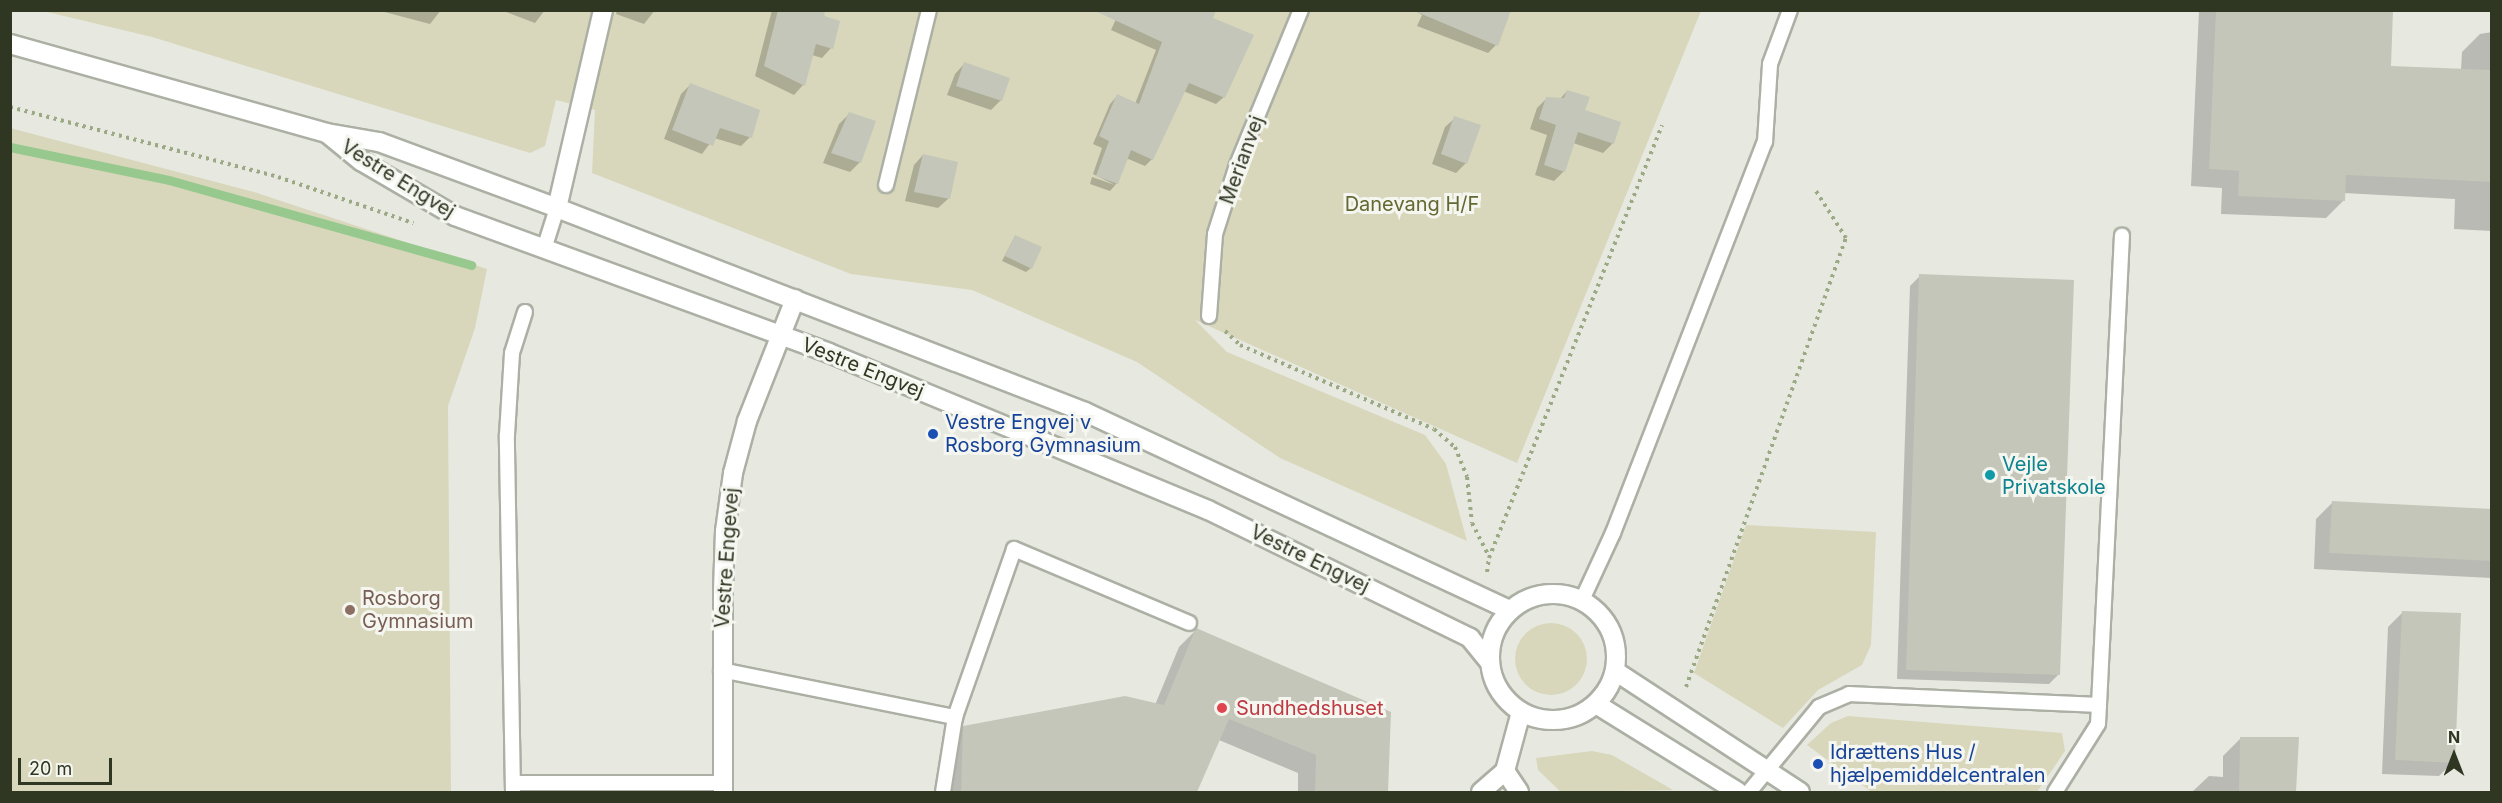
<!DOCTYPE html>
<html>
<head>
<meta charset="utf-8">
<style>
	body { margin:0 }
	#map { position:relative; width:2502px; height:803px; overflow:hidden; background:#e7e9e0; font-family:Inter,sans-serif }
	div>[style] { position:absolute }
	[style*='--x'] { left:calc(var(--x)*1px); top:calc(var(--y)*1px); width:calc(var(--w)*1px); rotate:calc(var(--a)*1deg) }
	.green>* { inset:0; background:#d8d7bb }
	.round { border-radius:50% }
	.shadow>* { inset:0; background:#0003 }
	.stream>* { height:9px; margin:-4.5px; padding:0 4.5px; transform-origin:4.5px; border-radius:4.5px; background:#97c88e }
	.building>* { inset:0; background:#c3c6b9 }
	.path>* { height:4px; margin-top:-2px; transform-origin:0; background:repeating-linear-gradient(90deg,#9ba984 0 3px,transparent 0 7.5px) }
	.roads { filter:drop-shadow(2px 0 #acb0a4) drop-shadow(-2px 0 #acb0a4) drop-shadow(0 2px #acb0a4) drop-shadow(0 -2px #acb0a4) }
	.lane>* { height:14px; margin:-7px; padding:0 7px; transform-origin:7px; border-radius:7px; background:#fff }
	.street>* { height:18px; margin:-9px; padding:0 9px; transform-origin:9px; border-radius:9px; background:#fff }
	.secondary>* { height:18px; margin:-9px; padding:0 9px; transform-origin:9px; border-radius:9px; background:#fff }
	.secondary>.ring { margin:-9px; padding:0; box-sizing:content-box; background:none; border:18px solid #fff; border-radius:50% }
	.dots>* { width:16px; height:16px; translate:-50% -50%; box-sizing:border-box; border:3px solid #f5f6f0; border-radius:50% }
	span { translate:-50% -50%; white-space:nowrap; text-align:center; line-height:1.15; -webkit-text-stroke:6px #f5f6f0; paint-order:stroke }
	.street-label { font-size:20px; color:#2f3723 }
	.park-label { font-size:20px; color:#646932 }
	.transit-label { font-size:20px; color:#164399 }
	.left { translate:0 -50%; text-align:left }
	.culture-label { font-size:20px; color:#0d838f }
	.education-label { font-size:20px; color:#785e54 }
	.health-label { font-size:20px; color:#be3a42 }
	.frame { position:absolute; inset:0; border:12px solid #2f3723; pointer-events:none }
	.north { position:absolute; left:2424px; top:725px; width:60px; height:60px; -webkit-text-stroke:4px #f5f6f0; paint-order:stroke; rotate:0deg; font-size:16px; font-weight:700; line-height:24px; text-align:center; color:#2f3723 }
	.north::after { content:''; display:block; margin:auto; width:21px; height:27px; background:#2f3723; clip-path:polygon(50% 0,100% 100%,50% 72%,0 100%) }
	.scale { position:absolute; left:18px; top:758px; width:94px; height:27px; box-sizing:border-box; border:3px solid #2f3723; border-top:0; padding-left:8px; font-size:18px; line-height:21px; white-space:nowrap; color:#2f3723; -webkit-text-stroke:4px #f5f6f0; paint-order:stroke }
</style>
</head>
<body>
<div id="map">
	<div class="green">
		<div style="clip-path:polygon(43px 11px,1701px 11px,1517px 463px,1195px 320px,1227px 352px,1425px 435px,1446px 464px,1467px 541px,1280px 458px,1137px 362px,972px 290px,851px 274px,592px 173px,595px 110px,556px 100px,545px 146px,530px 153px,152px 37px)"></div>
		<div style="clip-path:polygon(10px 128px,254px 192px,487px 269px,475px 328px,448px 406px,451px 792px,11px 792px)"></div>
		<div style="clip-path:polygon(1746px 525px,1876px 532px,1871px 645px,1862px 665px,1818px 690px,1783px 728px,1694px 673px)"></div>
		<div class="round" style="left:1515px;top:623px;width:72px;height:72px"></div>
		<div style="clip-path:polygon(1848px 716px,2062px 733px,2065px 751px,2037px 792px,1872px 792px,1807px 745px,1831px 723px)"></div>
		<div style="clip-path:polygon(1592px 751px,1612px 755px,1673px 790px,1561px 792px,1538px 770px,1536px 758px)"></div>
	</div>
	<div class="shadow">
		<div style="clip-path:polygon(377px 10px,441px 10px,430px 24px)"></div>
		<div style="clip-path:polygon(501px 10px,545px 10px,535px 23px)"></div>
		<div style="clip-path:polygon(617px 10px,655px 10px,644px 24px,616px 14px)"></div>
		<div style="clip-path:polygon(772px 10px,823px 10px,831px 48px,822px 58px,812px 55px,803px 85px,794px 95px,755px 76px)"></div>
		<div style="clip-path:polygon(1120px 10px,1158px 10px,1224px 97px,1216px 104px,1183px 91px,1152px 159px,1145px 166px,1126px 158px,1117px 183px,1110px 191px,1090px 184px,1092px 177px,1115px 185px,1093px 174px,1102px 148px,1093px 144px,1110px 104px,1117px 96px,1135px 104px,1156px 50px,1111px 30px)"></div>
		<div style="clip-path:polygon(1414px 10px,1496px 45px,1488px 53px,1417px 26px,1422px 15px)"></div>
		<div style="clip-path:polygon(2199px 10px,2392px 10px,2389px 67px,2461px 70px,2462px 52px,2480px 34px,2492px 32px,2492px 231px,2454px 229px,2455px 199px,2344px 193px,2344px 200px,2326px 218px,2221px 214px,2222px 188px,2191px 186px)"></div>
		<div style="clip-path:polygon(964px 64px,1001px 100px,991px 110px,947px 95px,955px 74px)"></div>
		<div style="clip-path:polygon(690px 85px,750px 137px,741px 146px,714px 138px,702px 154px,664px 139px,681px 94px)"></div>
		<div style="clip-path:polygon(1567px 91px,1613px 143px,1603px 153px,1573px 143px,1564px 171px,1554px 181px,1535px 175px,1547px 135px,1530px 129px,1537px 108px,1547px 98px,1560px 99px)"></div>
		<div style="clip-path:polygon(849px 114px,860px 162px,850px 172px,823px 163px,839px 124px)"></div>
		<div style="clip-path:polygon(1455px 118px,1466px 163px,1456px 173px,1432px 164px,1445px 127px)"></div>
		<div style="clip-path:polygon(923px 155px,956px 163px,948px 199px,938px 208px,905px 201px,914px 165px)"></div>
		<div style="clip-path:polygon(1015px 236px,1031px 268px,1026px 272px,1002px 261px)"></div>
		<div style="clip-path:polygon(1920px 276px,2059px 674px,2049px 684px,1897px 679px,1910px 286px)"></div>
		<div style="clip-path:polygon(2333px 502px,2492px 510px,2492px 578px,2314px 569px,2316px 519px)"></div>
		<div style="clip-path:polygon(2403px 612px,2453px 762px,2439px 776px,2382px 774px,2388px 627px)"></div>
		<div style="clip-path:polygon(1197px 629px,1389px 713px,1386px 792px,1298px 792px,1298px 773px,1219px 740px,1196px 792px,944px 792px,945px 746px,963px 728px,1155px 705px,1179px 647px)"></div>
		<div style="clip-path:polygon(2241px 738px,2297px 738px,2294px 792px,2192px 792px,2209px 776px,2223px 777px,2223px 756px)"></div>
	</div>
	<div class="stream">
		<div style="--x:10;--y:147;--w:162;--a:11.7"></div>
		<div style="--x:169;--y:180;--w:314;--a:15.7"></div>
	</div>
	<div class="building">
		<div style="clip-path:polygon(778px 10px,825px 10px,824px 16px,840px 21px,833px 49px,816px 44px,805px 86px,764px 66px)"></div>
		<div style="clip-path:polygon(1093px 10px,1216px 10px,1213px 18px,1254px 35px,1225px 98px,1189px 83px,1153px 160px,1131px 150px,1118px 184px,1096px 176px,1109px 141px,1099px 136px,1117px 94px,1139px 104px,1162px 42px)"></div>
		<div style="clip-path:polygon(1412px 10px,1511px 10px,1498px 46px)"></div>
		<div style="clip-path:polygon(2216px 10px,2393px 10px,2391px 66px,2492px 70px,2492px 182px,2346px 175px,2345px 201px,2238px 196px,2239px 171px,2209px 169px)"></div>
		<div style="clip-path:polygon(964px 62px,1010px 78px,1002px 101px,956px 86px)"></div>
		<div style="clip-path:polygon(690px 83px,760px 110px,752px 138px,720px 128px,713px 146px,672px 130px)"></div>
		<div style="clip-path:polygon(1567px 90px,1590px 97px,1585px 110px,1621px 122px,1614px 144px,1578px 132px,1565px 172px,1544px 165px,1556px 125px,1539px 119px,1546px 97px,1564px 98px)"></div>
		<div style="clip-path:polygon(849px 112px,876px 121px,861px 163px,831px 153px)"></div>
		<div style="clip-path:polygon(1454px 116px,1481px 125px,1467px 164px,1441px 154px)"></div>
		<div style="clip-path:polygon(923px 154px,958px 162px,950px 199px,914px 192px)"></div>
		<div style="clip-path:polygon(1015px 235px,1042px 247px,1032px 269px,1005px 256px)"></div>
		<div style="clip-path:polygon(1919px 274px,2074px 280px,2060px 675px,1906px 670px)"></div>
		<div style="clip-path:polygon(2332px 501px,2492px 509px,2492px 561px,2329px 553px)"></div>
		<div style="clip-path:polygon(2402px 611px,2461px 613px,2455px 763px,2395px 760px)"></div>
		<div style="clip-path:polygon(1196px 628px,1391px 712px,1388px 792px,1315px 792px,1316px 755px,1229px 719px,1197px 792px,961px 792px,963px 726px,1125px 696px,1164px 705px)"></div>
		<div style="clip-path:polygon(2240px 737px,2299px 737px,2296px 792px,2239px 792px)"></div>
	</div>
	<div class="path">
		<div style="--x:10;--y:107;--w:277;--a:14.6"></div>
		<div style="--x:278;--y:177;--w:143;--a:18.8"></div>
		<div style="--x:1225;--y:331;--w:21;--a:43"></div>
		<div style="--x:1240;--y:345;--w:211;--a:23.4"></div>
		<div style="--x:1434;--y:429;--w:28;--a:41"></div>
		<div style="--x:1455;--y:447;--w:32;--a:68"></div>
		<div style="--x:1467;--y:477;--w:46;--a:83.8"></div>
		<div style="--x:1472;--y:523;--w:38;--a:63"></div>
		<div style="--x:1487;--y:572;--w:14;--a:-82"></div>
		<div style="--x:1489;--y:558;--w:466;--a:-68.2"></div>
		<div style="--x:1686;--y:687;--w:477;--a:-70.4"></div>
		<div style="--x:1846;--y:238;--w:59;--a:-122.6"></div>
	</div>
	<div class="roads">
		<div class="lane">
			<div style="--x:886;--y:185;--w:180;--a:-76.2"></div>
			<div style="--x:544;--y:249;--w:43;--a:-72.4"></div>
			<div style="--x:1209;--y:316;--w:82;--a:-85.8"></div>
			<div style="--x:1215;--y:234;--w:72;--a:-72.3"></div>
			<div style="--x:1237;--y:165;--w:168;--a:-67.6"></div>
			<div style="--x:1582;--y:600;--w:74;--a:-65.2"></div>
			<div style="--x:1613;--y:533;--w:420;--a:-68.8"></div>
			<div style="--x:1765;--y:142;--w:78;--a:-86.3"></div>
			<div style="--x:1770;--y:64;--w:58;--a:-69.7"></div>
			<div style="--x:721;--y:670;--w:239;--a:11.4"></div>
			<div style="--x:513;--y:783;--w:210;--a:0"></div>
			<div style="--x:513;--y:792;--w:357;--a:-91"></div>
			<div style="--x:507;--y:435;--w:82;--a:-86.5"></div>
			<div style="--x:512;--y:353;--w:43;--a:-72.4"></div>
			<div style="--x:943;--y:792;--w:76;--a:-80.9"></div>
			<div style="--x:955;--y:717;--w:178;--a:-70.6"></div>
			<div style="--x:1014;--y:549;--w:190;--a:22.9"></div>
			<div style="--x:1749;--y:792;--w:110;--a:-50.5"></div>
			<div style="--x:1819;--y:707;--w:33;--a:-23"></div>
			<div style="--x:1849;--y:694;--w:250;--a:2.5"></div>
			<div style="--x:2099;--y:705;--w:470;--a:-87.2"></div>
			<div style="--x:2055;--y:792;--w:80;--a:-57.7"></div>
			<div style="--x:2098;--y:724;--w:19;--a:-87"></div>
		</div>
		<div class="street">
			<div style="--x:557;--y:208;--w:203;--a:-76.9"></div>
			<div style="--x:1505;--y:771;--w:25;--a:56"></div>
			<div style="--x:723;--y:792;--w:201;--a:-90"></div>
			<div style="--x:723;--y:591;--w:60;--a:-88.1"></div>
			<div style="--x:725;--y:531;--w:59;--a:-82.1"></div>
			<div style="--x:733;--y:473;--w:54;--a:-74.9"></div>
			<div style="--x:747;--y:421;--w:131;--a:-68.5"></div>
			<div style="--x:1481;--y:792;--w:32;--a:-41"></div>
			<div style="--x:1505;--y:771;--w:61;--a:-74.8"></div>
		</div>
		<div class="secondary">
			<div style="--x:10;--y:44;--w:329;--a:15.7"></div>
			<div style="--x:327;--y:133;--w:53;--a:9.8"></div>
			<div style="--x:379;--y:142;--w:190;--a:20.3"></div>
			<div style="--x:557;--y:208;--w:566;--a:21.12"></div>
			<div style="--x:1085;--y:412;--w:468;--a:25"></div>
			<div style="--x:328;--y:134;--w:43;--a:39.3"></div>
			<div style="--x:361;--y:161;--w:109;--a:30.3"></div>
			<div style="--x:455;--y:216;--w:398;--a:20.1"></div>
			<div style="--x:829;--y:353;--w:410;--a:22.5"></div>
			<div style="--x:1208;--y:510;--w:292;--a:26"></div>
			<div style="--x:1470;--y:638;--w:32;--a:51"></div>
			<div class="ring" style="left:1490px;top:594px;width:108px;height:108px"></div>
			<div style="--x:1615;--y:671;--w:221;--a:33.2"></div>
			<div style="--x:1596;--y:704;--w:167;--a:31.8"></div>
		</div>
	</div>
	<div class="dots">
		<div style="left:933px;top:434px;background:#1a4fb4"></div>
		<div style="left:1990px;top:475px;background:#0f9aa8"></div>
		<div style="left:350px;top:610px;background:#8d6e63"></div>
		<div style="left:1222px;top:708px;background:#e0444e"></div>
		<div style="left:1818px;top:764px;background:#1a4fb4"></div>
	</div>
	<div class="street-label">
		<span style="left:1242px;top:160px;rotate:-70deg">Merianvej</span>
		<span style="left:398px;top:179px;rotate:32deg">Vestre Engvej</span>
		<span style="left:863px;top:368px;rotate:22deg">Vestre Engvej</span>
		<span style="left:727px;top:558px;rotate:-86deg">Vestre Engevej</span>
		<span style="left:1310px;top:559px;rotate:26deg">Vestre Engvej</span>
	</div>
	<div class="park-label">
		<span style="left:1412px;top:204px">Danevang H/F</span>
	</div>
	<div class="transit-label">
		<span class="left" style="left:945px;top:434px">Vestre Engvej v<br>Rosborg Gymnasium</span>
		<span class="left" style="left:1830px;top:764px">Idrættens Hus /<br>hjælpemiddelcentralen</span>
	</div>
	<div class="culture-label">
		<span class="left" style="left:2002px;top:476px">Vejle<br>Privatskole</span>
	</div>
	<div class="education-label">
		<span class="left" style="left:362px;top:610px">Rosborg<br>Gymnasium</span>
	</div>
	<div class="health-label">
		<span class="left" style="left:1236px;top:708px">Sundhedshuset</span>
	</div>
	<div class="frame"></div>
	<div class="north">N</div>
	<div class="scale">20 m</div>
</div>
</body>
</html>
